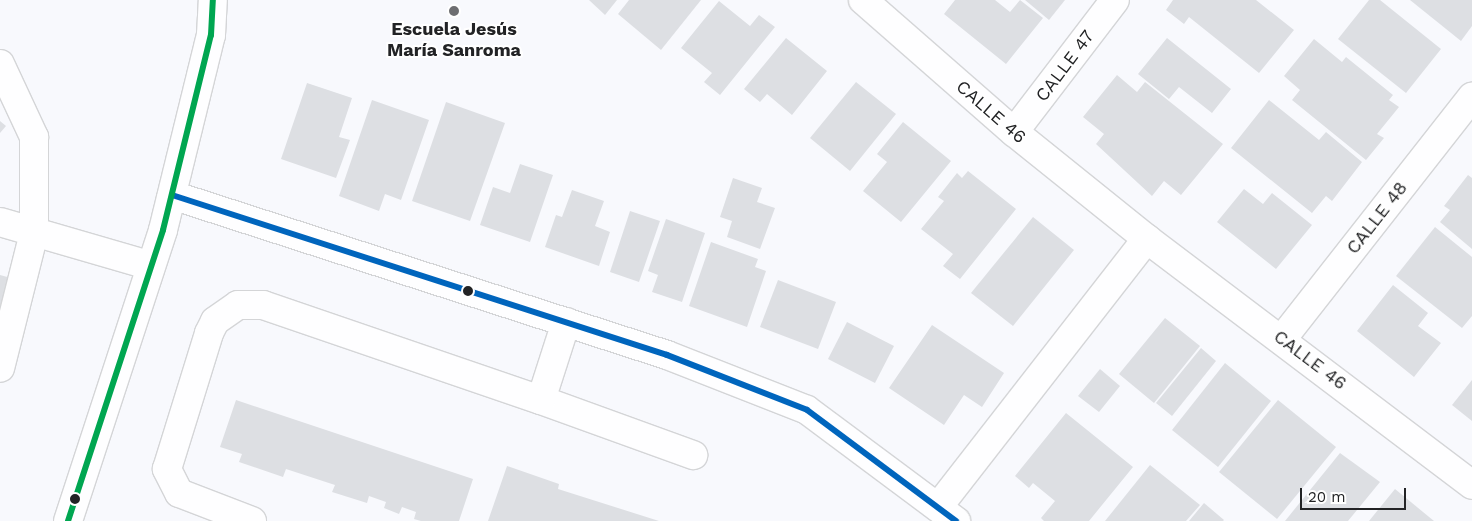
<!DOCTYPE html>
<html>
<head>
<meta charset="utf-8">
<style>
	body { margin:0 }
	#map { position:relative; width:1472px; height:521px; overflow:hidden; background:#f8f9fd; font-family:"Work Sans",sans-serif }
	div>[style] { position:absolute }
	[style*='--x'] { left:calc(var(--x)*1px); top:calc(var(--y)*1px); width:calc(var(--w)*1px); rotate:calc(var(--a)*1deg) }
	.building>* { inset:0; background:#dddfe3 }
	.roads { filter:drop-shadow(1px 0 #d4d5d7) drop-shadow(-1px 0 #d4d5d7) drop-shadow(0 1px #d4d5d7) drop-shadow(0 -1px #d4d5d7) }
	.minor>* { height:28px; margin:-14px; padding:0 14px; transform-origin:14px; border-radius:14px; background:#fefeff }
	.bus-1>* { height:6px; margin:-3px; padding:0 3px; transform-origin:3px; border-radius:3px; background:#0065bd }
	.bus-2>* { height:6px; margin:-3px; padding:0 3px; transform-origin:3px; border-radius:3px; background:#00a651 }
	.dots>* { width:14px; height:14px; translate:-50% -50%; box-sizing:border-box; border:2px solid #fff; border-radius:50% }
	span { translate:-50% -50%; white-space:nowrap; text-align:center; line-height:1.15; -webkit-text-stroke:4px #fff; paint-order:stroke }
	.poi-label { font-size:18px; color:#222325; font-weight:700 }
	.street-label { font-size:18px; color:#222325 }
	.scale { position:absolute; left:1300px; top:488px; width:106px; height:22px; box-sizing:border-box; border:2px solid #222325; border-top:0; padding-left:6px; font-size:15px; line-height:18px; white-space:nowrap; color:#222325; -webkit-text-stroke:4px #fff; paint-order:stroke }
</style>
</head>
<body>
<div id="map">
	<div class="building">
		<div style="clip-path:polygon(589px 0,617px 0,605px 15px)"></div>
		<div style="clip-path:polygon(629px 0,701px 0,661px 50px,618px 14px)"></div>
		<div style="clip-path:polygon(955px 0,995px 0,1010px 12px,1020px 0,1043px 18px,1006px 64px,944px 14px)"></div>
		<div style="clip-path:polygon(1025px 0,1065px 0,1049px 20px)"></div>
		<div style="clip-path:polygon(1173px 0,1256px 0,1294px 30px,1259px 73px,1189px 17px,1184px 24px,1166px 10px)"></div>
		<div style="clip-path:polygon(1369px 0,1380px 0,1441px 49px,1406px 93px,1338px 39px)"></div>
		<div style="clip-path:polygon(1410px 0,1472px 0,1472px 26px,1461px 41px)"></div>
		<div style="clip-path:polygon(719px 1px,750px 26px,759px 15px,775px 27px,720px 95px,704px 82px,712px 73px,681px 48px)"></div>
		<div style="clip-path:polygon(786px 38px,827px 71px,792px 115px,767px 94px,760px 102px,744px 89px)"></div>
		<div style="clip-path:polygon(1167px 38px,1231px 89px,1212px 113px,1179px 87px,1169px 99px,1138px 74px)"></div>
		<div style="clip-path:polygon(1314px 39px,1342px 62px,1346px 57px,1393px 95px,1389px 100px,1399px 107px,1377px 134px,1384px 138px,1366px 160px,1292px 100px,1300px 90px,1284px 76px)"></div>
		<div style="clip-path:polygon(1117px 75px,1137px 92px,1145px 82px,1223px 144px,1181px 195px,1164px 181px,1152px 196px,1096px 144px,1104px 134px,1083px 117px)"></div>
		<div style="clip-path:polygon(856px 82px,896px 114px,850px 171px,810px 138px)"></div>
		<div style="clip-path:polygon(307px 83px,352px 98px,339px 137px,350px 140px,336px 178px,281px 159px)"></div>
		<div style="clip-path:polygon(372px 100px,429px 120px,401px 200px,385px 194px,379px 211px,339px 196px)"></div>
		<div style="clip-path:polygon(1269px 100px,1319px 140px,1326px 132px,1362px 162px,1332px 201px,1326px 196px,1312px 213px,1231px 148px)"></div>
		<div style="clip-path:polygon(446px 102px,505px 123px,470px 221px,412px 201px)"></div>
		<div style="clip-path:polygon(0 121px,6px 126px,0 133px)"></div>
		<div style="clip-path:polygon(903px 122px,951px 161px,901px 222px,863px 191px,887px 162px,877px 154px)"></div>
		<div style="clip-path:polygon(520px 164px,553px 175px,530px 242px,480px 225px,493px 187px,510px 193px)"></div>
		<div style="clip-path:polygon(968px 171px,1016px 209px,960px 279px,943px 266px,953px 254px,921px 229px,944px 201px,938px 197px,957px 173px,962px 178px)"></div>
		<div style="clip-path:polygon(1468px 175px,1472px 178px,1472px 249px,1440px 222px,1450px 210px,1444px 206px)"></div>
		<div style="clip-path:polygon(733px 178px,762px 188px,757px 202px,775px 208px,760px 249px,727px 237px,732px 221px,720px 217px)"></div>
		<div style="clip-path:polygon(1244px 189px,1263px 204px,1272px 193px,1312px 225px,1276px 269px,1217px 222px)"></div>
		<div style="clip-path:polygon(572px 190px,604px 201px,595px 226px,610px 232px,599px 266px,545px 247px,556px 215px,562px 217px)"></div>
		<div style="clip-path:polygon(630px 211px,660px 221px,639px 282px,610px 272px)"></div>
		<div style="clip-path:polygon(1033px 217px,1074px 250px,1013px 326px,971px 293px)"></div>
		<div style="clip-path:polygon(666px 219px,705px 233px,682px 302px,652px 292px,658px 275px,648px 271px)"></div>
		<div style="clip-path:polygon(1435px 227px,1472px 257px,1472px 316px,1462px 328px,1396px 276px)"></div>
		<div style="clip-path:polygon(711px 242px,758px 259px,755px 267px,766px 271px,747px 327px,689px 306px)"></div>
		<div style="clip-path:polygon(0 275px,11px 278px,0 316px)"></div>
		<div style="clip-path:polygon(778px 280px,836px 302px,818px 349px,760px 327px)"></div>
		<div style="clip-path:polygon(1393px 285px,1428px 313px,1418px 326px,1441px 343px,1414px 377px,1357px 331px)"></div>
		<div style="clip-path:polygon(1165px 318px,1200px 346px,1154px 403px,1119px 374px)"></div>
		<div style="clip-path:polygon(847px 322px,894px 346px,875px 383px,828px 359px)"></div>
		<div style="clip-path:polygon(932px 325px,1004px 373px,982px 407px,964px 395px,944px 425px,889px 388px)"></div>
		<div style="clip-path:polygon(1201px 348px,1216px 361px,1172px 416px,1156px 403px)"></div>
		<div style="clip-path:polygon(1225px 363px,1271px 401px,1218px 467px,1172px 430px)"></div>
		<div style="clip-path:polygon(1100px 369px,1120px 386px,1099px 412px,1078px 396px)"></div>
		<div style="clip-path:polygon(1472px 380px,1472px 421px,1452px 405px)"></div>
		<div style="clip-path:polygon(236px 400px,473px 479px,459px 521px,421px 521px,414px 519px,416px 512px,402px 507px,399px 514px,384px 508px,386px 502px,369px 496px,367px 503px,332px 492px,335px 485px,286px 469px,283px 477px,239px 462px,242px 454px,220px 447px)"></div>
		<div style="clip-path:polygon(1278px 400px,1336px 447px,1277px 519px,1219px 472px)"></div>
		<div style="clip-path:polygon(1066px 413px,1133px 467px,1089px 521px,1044px 521px,1041px 518px,1055px 501px,1033px 483px,1029px 488px,1015px 476px)"></div>
		<div style="clip-path:polygon(1340px 453px,1380px 482px,1348px 521px,1285px 521px)"></div>
		<div style="clip-path:polygon(1150px 465px,1200px 505px,1186px 521px,1105px 521px)"></div>
		<div style="clip-path:polygon(507px 466px,559px 484px,558px 489px,659px 521px,488px 521px)"></div>
		<div style="clip-path:polygon(1395px 489px,1434px 521px,1369px 521px)"></div>
		<div style="clip-path:polygon(1204px 503px,1224px 520px,1223px 521px,1189px 521px)"></div>
	</div>
	<div class="roads">
		<div class="minor">
			<div style="--x:863;--y:0;--w:201;--a:41.2"></div>
			<div style="--x:1014;--y:132;--w:171;--a:38.8"></div>
			<div style="--x:1147;--y:239;--w:408;--a:37.1"></div>
			<div style="--x:0;--y:64;--w:81;--a:65"></div>
			<div style="--x:34;--y:137;--w:96;--a:90"></div>
			<div style="--x:34;--y:233;--w:139;--a:104.1"></div>
			<div style="--x:1014;--y:132;--w:166;--a:-52.6"></div>
			<div style="--x:172;--y:195;--w:520;--a:17.91"></div>
			<div style="--x:667;--y:355;--w:150;--a:21.4"></div>
			<div style="--x:807;--y:410;--w:186;--a:36.7"></div>
			<div style="--x:0;--y:222;--w:157;--a:16.2"></div>
			<div style="--x:1282;--y:339;--w:308;--a:-51.9"></div>
			<div style="--x:541;--y:400;--w:162;--a:19.9"></div>
			<div style="--x:938;--y:507;--w:340;--a:-52.1"></div>
			<div style="--x:68;--y:521;--w:306;--a:-71.9"></div>
			<div style="--x:163;--y:230;--w:201;--a:-76.2"></div>
			<div style="--x:211;--y:35;--w:35;--a:-87"></div>
			<div style="--x:252;--y:521;--w:78;--a:-159"></div>
			<div style="--x:179;--y:493;--w:27;--a:-117"></div>
			<div style="--x:167;--y:469;--w:142;--a:-72.8"></div>
			<div style="--x:209;--y:333;--w:13;--a:-63"></div>
			<div style="--x:215;--y:321;--w:28;--a:-35"></div>
			<div style="--x:238;--y:305;--w:25;--a:0"></div>
			<div style="--x:263;--y:305;--w:294;--a:18.9"></div>
			<div style="--x:541;--y:400;--w:82;--a:-72.2"></div>
		</div>
	</div>
	<div class="bus-1">
		<div style="--x:172;--y:195;--w:520;--a:17.91"></div>
		<div style="--x:667;--y:355;--w:150;--a:21.4"></div>
		<div style="--x:807;--y:410;--w:186;--a:36.7"></div>
	</div>
	<div class="bus-2">
		<div style="--x:68;--y:521;--w:306;--a:-71.9"></div>
		<div style="--x:163;--y:230;--w:201;--a:-76.2"></div>
		<div style="--x:211;--y:35;--w:35;--a:-87"></div>
	</div>
	<div class="dots">
		<div style="left:454px;top:11px;background:#6d6e71"></div>
		<div style="left:468px;top:291px;background:#222325"></div>
		<div style="left:75px;top:499px;background:#222325"></div>
	</div>
	<div class="poi-label">
		<span style="left:454px;top:40px">Escuela Jesús<br>María Sanroma</span>
	</div>
	<div class="street-label">
		<span style="left:1065px;top:66px;rotate:-53deg">CALLE 47</span>
		<span style="left:991px;top:112px;rotate:41deg">CALLE 46</span>
		<span style="left:1377px;top:218px;rotate:-52deg">CALLE 48</span>
		<span style="left:1310px;top:360px;rotate:37deg">CALLE 46</span>
	</div>
	<div class="scale">20 m</div>
</div>
</body>
</html>
